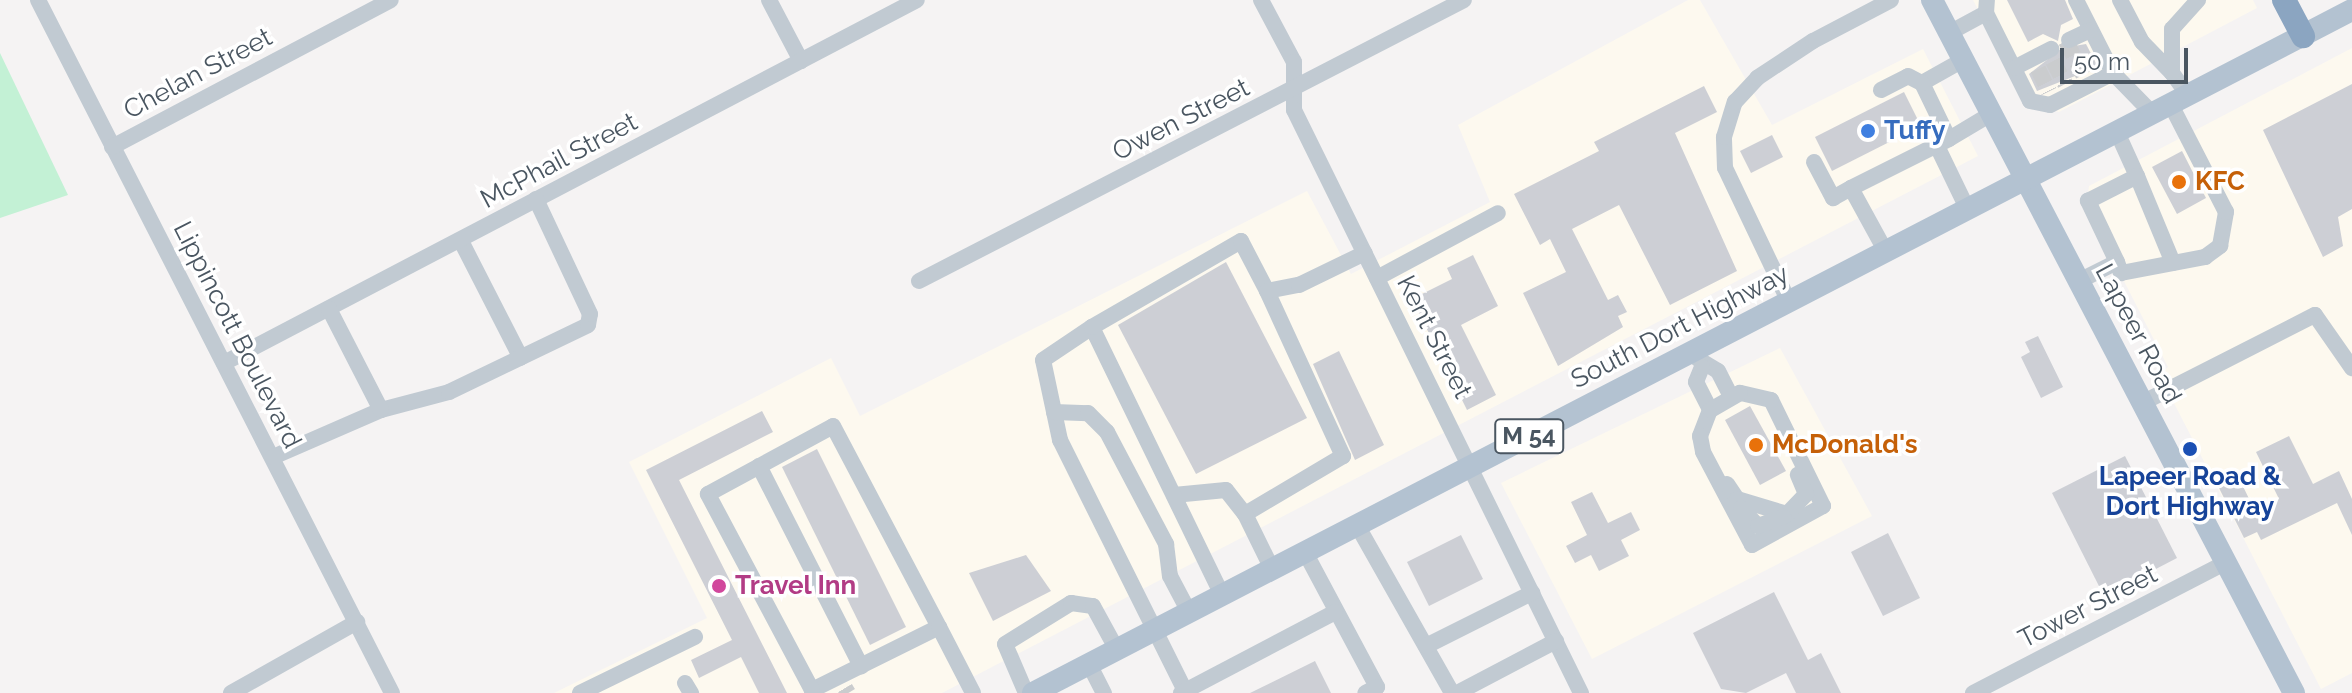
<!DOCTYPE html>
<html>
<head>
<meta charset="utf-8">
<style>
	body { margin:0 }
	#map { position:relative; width:2352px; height:693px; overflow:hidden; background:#f5f3f3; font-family:Raleway,sans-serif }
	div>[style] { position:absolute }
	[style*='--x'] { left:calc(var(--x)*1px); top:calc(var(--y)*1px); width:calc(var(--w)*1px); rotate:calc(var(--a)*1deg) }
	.commercial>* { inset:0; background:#fdf9ef }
	.green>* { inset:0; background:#c3f1d5 }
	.building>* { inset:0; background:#cdcfd5 }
	.minor-tunnel>* { height:16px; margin-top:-8px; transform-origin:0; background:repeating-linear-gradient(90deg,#caccce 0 16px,transparent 0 24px) }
	.minor>* { height:16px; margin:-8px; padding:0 8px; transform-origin:8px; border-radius:8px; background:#c1cad2 }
	.major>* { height:22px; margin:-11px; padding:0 11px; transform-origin:11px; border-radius:11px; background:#b3c2d1 }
	.highway>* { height:24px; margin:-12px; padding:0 12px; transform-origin:12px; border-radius:12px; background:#8ba5c1 }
	.dots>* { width:22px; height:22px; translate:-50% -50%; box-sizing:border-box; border:4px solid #fff; border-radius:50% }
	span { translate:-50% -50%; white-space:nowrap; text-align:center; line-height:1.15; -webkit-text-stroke:7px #fff; paint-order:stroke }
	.shield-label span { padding:2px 6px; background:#fff; border:2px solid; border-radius:6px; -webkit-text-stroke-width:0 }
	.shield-label { font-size:24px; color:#4a5661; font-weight:700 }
	.street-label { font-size:26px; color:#4a5661 }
	.shop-label { font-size:26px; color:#366cbe; font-weight:700 }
	.left { translate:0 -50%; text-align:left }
	.food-label { font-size:26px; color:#c56008; font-weight:700 }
	.transit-label { font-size:26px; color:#164399; font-weight:700 }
	.hotel-label { font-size:26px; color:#b23c85; font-weight:700 }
	.scale { position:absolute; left:2060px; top:48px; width:128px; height:36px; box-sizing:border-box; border:4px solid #4a5661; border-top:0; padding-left:10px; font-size:24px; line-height:28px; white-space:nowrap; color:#4a5661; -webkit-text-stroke:6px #fff; paint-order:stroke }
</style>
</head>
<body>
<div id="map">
	<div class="commercial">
		<div style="clip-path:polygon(1688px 0,1700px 0,1772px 125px,1923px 49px,1978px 156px,942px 693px,554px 693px,707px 618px,629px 462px,831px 358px,860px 416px,1307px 191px,1351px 274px,1490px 202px,1458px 125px)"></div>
		<div style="clip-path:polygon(1973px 0,2253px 0,2257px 8px,2059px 112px,2027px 103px)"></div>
		<div style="clip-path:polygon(2352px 48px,2352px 673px,2321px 689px,2159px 374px,2168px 367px,2086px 207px,2089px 186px)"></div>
		<div style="clip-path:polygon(1780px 348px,1872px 516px,1592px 659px,1501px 483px)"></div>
	</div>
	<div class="green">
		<div style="clip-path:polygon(0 53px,68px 195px,0 218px)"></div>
	</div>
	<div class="building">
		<div style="clip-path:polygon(2007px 0,2065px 0,2073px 19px,2061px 25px,2058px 41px,2043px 34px,2028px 42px)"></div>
		<div style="clip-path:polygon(2086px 44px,2098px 67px,2037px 91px,2029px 74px,2062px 48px)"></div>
		<div style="clip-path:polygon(2352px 84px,2352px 209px,2338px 217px,2343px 246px,2323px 257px,2263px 130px)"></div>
		<div style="clip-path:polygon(1704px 86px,1717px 112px,1675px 133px,1737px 271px,1670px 305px,1619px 205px,1572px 229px,1608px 300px,1618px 295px,1627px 312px,1618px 316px,1623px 327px,1558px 366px,1523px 293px,1566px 272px,1550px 239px,1540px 245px,1514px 194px,1599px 151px,1594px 142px)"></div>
		<div style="clip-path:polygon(1904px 92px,1921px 126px,1832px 171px,1815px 137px)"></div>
		<div style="clip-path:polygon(1772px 135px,1783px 157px,1751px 173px,1740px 151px)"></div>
		<div style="clip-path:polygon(2182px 151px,2206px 198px,2177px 214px,2152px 167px)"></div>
		<div style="clip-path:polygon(1473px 255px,1498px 306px,1461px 325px,1496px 395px,1467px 410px,1412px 299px,1452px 279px,1447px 268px)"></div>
		<div style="clip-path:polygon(1226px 262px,1307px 418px,1196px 474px,1118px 325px)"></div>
		<div style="clip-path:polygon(2038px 336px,2063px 387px,2041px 398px,2021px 357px,2030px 352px,2025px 342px)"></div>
		<div style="clip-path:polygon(1339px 351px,1384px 445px,1355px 460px,1313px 364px)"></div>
		<div style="clip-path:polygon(1750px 406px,1786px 471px,1760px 485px,1725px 420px)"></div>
		<div style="clip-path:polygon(762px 411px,773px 432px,679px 480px,787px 693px,759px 693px,741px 657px,699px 678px,691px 660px,732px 640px,646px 470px)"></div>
		<div style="clip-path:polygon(2289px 436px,2313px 484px,2339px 471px,2352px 499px,2352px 535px,2337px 503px,2261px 540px,2257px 532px,2244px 538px,2217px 484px,2237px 474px,2255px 511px,2279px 499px,2256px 452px)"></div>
		<div style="clip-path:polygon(817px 449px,906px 627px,870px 645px,782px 467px)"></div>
		<div style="clip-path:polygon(2125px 456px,2177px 558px,2104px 596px,2052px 493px)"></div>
		<div style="clip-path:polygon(1592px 492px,1608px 523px,1631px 512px,1640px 530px,1621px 540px,1629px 556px,1599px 571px,1591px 555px,1575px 563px,1566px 546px,1587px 535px,1571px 502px)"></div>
		<div style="clip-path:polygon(1888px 533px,1920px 598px,1883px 616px,1851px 552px)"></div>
		<div style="clip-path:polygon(1461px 535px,1483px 579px,1429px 606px,1407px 562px)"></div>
		<div style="clip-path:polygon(1026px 555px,1051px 591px,993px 621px,969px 573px)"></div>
		<div style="clip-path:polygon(1774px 592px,1808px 660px,1821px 653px,1841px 693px,1796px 693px,1786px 673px,1746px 693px,1721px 689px,1693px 633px)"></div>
		<div style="clip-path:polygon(1315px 661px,1331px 693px,1250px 693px)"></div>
	</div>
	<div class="minor-tunnel">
		<div style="--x:2066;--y:41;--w:38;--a:63"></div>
		<div style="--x:2053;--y:61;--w:26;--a:62"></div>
		<div style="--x:2038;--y:69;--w:25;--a:64"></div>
		<div style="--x:845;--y:688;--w:6;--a:59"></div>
	</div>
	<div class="minor">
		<div style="--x:38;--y:0;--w:778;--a:62.94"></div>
		<div style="--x:769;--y:0;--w:69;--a:62.3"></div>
		<div style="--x:1261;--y:0;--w:70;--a:62"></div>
		<div style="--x:1294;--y:62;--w:48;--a:90"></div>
		<div style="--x:1294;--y:110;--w:650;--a:63.79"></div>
		<div style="--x:2076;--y:0;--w:82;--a:63.1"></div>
		<div style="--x:2113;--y:73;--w:57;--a:45.7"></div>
		<div style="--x:2120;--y:0;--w:47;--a:62.4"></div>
		<div style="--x:2142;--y:42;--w:43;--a:45.9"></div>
		<div style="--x:1986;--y:13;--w:98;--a:63.4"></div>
		<div style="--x:2030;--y:101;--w:20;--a:11"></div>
		<div style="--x:2050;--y:105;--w:71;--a:-26.9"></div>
		<div style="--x:1949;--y:33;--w:42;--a:-28.4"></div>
		<div style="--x:1986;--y:13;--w:13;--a:-86"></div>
		<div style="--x:2069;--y:40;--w:23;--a:-25"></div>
		<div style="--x:1963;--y:60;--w:47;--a:150.7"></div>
		<div style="--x:1922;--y:83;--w:62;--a:64.3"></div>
		<div style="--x:1949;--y:139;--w:49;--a:-30.8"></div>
		<div style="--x:2014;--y:68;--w:42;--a:-27.2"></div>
		<div style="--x:1881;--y:90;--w:30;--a:-27"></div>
		<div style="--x:1908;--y:76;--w:16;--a:27"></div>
		<div style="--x:2188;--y:95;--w:27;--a:-126"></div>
		<div style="--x:2172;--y:73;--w:44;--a:-90"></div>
		<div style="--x:2172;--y:29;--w:39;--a:-48"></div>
		<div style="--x:2117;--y:132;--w:48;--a:65.6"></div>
		<div style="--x:1937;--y:146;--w:71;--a:64.2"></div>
		<div style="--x:112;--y:147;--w:315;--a:-27.8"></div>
		<div style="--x:1814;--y:162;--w:41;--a:62.2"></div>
		<div style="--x:1833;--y:198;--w:21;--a:-29"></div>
		<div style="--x:461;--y:241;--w:131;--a:62.9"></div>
		<div style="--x:1886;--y:252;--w:73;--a:-118.7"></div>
		<div style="--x:1851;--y:188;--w:110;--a:-26.6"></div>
		<div style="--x:2117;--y:262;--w:68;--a:-115.4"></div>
		<div style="--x:2088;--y:201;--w:55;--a:-27"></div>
		<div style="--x:2137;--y:176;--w:94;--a:67.5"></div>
		<div style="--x:1377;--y:278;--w:137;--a:-28.2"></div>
		<div style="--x:919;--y:281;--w:613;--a:-27.28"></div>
		<div style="--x:2079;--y:281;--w:42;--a:-26.6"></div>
		<div style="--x:2117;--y:262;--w:12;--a:70"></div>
		<div style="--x:2121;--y:273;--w:86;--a:-10.8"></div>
		<div style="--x:2205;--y:257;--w:19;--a:-36"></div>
		<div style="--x:2220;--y:246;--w:35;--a:-80"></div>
		<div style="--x:2226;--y:212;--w:120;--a:-117.2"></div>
		<div style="--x:1267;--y:291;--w:182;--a:65.3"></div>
		<div style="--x:1343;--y:456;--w:114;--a:149.4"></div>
		<div style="--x:1245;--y:514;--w:61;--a:63.9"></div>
		<div style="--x:1789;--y:302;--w:148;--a:-115.5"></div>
		<div style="--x:1725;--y:168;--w:31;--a:-92"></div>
		<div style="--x:1724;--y:137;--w:37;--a:-73"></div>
		<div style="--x:1735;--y:102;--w:33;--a:-47"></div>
		<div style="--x:1757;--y:78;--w:67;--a:-33.5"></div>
		<div style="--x:1813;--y:41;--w:88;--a:-27.7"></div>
		<div style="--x:1092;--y:327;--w:59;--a:146"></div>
		<div style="--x:1043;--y:360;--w:82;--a:78"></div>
		<div style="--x:1060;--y:440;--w:283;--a:63.5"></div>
		<div style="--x:1698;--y:359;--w:23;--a:31"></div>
		<div style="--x:1718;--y:371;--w:29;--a:63"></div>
		<div style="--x:224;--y:363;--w:782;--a:-27.65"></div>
		<div style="--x:1702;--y:367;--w:16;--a:112"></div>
		<div style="--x:1696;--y:382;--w:31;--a:63"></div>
		<div style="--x:1710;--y:410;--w:28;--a:111"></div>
		<div style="--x:1700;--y:436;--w:16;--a:79"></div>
		<div style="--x:1703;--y:452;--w:105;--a:62.2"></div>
		<div style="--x:1752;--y:545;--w:81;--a:-28.8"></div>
		<div style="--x:1823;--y:506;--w:118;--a:-116.1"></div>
		<div style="--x:1771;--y:400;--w:32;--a:-167"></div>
		<div style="--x:1740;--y:393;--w:34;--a:150"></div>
		<div style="--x:2142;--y:403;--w:194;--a:-27"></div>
		<div style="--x:2315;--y:315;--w:65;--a:55.1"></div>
		<div style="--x:381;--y:410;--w:70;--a:-14.8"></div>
		<div style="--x:449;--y:392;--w:154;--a:-25.7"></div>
		<div style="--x:588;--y:325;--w:11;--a:-80"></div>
		<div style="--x:590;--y:314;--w:127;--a:-115.2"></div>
		<div style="--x:1054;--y:412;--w:34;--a:2"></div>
		<div style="--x:1088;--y:413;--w:27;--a:45"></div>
		<div style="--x:1107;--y:432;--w:127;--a:62.2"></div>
		<div style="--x:1166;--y:544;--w:32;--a:83"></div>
		<div style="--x:1170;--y:576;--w:41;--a:62.2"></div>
		<div style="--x:273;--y:457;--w:118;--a:-23.5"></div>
		<div style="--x:381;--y:410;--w:114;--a:-117.2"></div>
		<div style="--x:759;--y:466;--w:225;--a:63"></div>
		<div style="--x:1727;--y:484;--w:18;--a:56"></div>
		<div style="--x:1737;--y:499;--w:52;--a:16.7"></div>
		<div style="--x:1787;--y:514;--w:28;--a:-46"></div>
		<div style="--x:1806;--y:494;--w:21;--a:-113"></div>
		<div style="--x:1174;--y:495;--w:52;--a:-5.5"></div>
		<div style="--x:1226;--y:490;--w:31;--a:52"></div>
		<div style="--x:1741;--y:508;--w:25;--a:47"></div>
		<div style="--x:1758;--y:526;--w:27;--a:-20"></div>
		<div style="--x:1357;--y:525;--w:193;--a:60.5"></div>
		<div style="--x:1305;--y:552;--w:153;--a:61.9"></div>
		<div style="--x:1377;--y:687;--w:13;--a:153"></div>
		<div style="--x:1222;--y:595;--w:298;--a:-115.9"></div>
		<div style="--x:1092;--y:327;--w:172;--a:-30"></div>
		<div style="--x:1241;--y:241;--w:56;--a:62.5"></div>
		<div style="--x:1267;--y:291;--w:33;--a:-11"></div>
		<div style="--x:1299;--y:285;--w:73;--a:-25.9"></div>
		<div style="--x:939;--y:627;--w:142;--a:153.6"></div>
		<div style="--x:812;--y:690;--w:222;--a:-118"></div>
		<div style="--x:708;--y:494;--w:142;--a:-28.5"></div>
		<div style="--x:833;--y:426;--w:227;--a:62.2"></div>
		<div style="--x:939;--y:627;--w:74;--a:62.7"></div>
		<div style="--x:1426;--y:646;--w:119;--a:-26.6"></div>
		<div style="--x:1089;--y:664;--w:33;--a:63"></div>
		<div style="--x:685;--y:683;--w:12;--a:59"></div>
		<div style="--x:231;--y:693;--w:145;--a:-29.4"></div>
		<div style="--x:580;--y:693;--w:128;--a:-26"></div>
		<div style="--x:1026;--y:693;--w:53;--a:-113.2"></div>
		<div style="--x:1005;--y:644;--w:78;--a:-31.8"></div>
		<div style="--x:1071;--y:603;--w:22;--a:8"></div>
		<div style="--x:1093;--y:606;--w:50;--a:61.4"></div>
		<div style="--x:1181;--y:693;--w:174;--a:-27.7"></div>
		<div style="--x:1457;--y:693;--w:112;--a:-27.7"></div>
		<div style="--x:1973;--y:693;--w:284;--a:-27.3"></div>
	</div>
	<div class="major">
		<div style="--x:1932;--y:0;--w:782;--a:62.42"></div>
		<div style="--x:1033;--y:693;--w:1485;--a:-27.38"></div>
	</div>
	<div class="highway">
		<div style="--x:2284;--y:0;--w:41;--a:62.2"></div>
	</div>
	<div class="dots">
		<div style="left:1868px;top:131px;background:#3f7fe0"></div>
		<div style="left:2179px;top:182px;background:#e8710a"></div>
		<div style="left:1756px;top:445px;background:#e8710a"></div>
		<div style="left:2190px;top:449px;background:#1a4fb4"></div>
		<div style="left:719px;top:586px;background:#d1479c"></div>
	</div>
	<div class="shield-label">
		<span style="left:1529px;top:436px">M 54</span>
	</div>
	<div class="street-label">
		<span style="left:198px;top:74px;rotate:-28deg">Chelan Street</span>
		<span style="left:1181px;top:120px;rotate:-27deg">Owen Street</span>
		<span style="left:559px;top:161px;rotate:-28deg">McPhail Street</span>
		<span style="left:1680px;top:327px;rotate:-27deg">South Dort Highway</span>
		<span style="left:2138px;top:334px;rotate:62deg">Lapeer Road</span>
		<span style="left:237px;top:335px;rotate:63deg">Lippincott Boulevard</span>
		<span style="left:1434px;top:337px;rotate:63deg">Kent Street</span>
		<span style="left:2088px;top:607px;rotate:-27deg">Tower Street</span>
	</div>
	<div class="shop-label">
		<span class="left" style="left:1884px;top:131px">Tuffy</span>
	</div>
	<div class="food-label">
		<span class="left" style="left:2195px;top:182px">KFC</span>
		<span class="left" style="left:1772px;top:445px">McDonald's</span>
	</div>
	<div class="transit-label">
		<span style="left:2190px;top:492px">Lapeer Road &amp;<br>Dort Highway</span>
	</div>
	<div class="hotel-label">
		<span class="left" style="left:735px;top:586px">Travel Inn</span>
	</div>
	<div class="scale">50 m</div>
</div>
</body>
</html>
